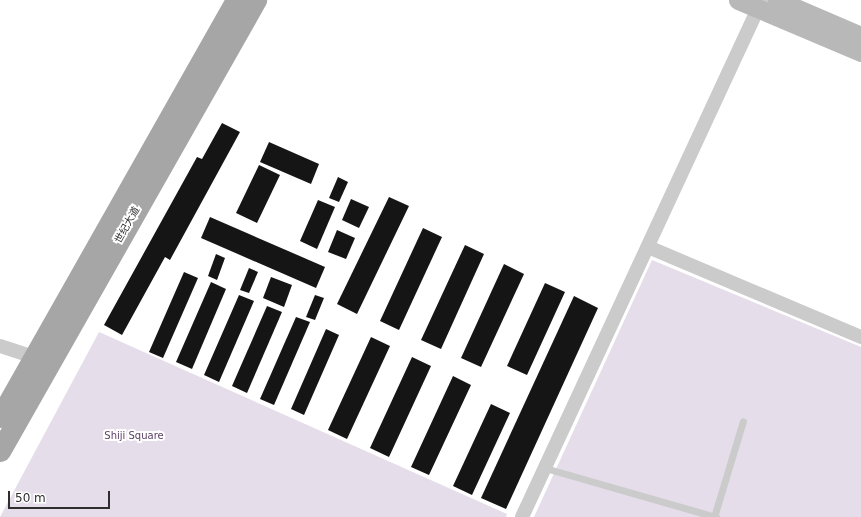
<!DOCTYPE html>
<html>
<head>
<meta charset="utf-8">
<style>
	body { margin:0 }
	#map { position:relative; width:861px; height:517px; overflow:hidden; background:#fff; font-family:"DejaVu Sans","Noto Sans SC",sans-serif }
	div>[style] { position:absolute }
	[style*='--x'] { left:calc(var(--x)*1px); top:calc(var(--y)*1px); width:calc(var(--w)*1px); rotate:calc(var(--a)*1deg) }
	.green>* { inset:0; background:#e5ddea }
	.building>* { inset:0; background:#151515 }
	.lane>* { height:7px; margin:-3.5px; padding:0 3.5px; transform-origin:3.5px; border-radius:3.5px; background:#cbcbcb }
	.street>* { height:14px; margin:-7px; padding:0 7px; transform-origin:7px; border-radius:7px; background:#cbcbcb }
	.secondary>* { height:19px; margin:-9.5px; padding:0 9.5px; transform-origin:9.5px; border-radius:9.5px; background:#b8b8b8 }
	.primary>* { height:21px; margin:-10.5px; padding:0 10.5px; transform-origin:10.5px; border-radius:10.5px; background:#a6a6a6 }
	span { translate:-50% -50%; white-space:nowrap; text-align:center; line-height:1.15; -webkit-text-stroke:4px #fff; paint-order:stroke }
	.street-label { font-size:10px; color:#2e2e2e }
	.park-label { font-size:10px; color:#5b3f66 }
	.scale { position:absolute; left:8px; top:491px; width:102px; height:18px; box-sizing:border-box; border:2px solid #2e2e2e; border-top:0; padding-left:5px; font-size:12px; line-height:14px; white-space:nowrap; color:#2e2e2e; -webkit-text-stroke:3px #fff; paint-order:stroke }
</style>
</head>
<body>
<div id="map">
	<div class="green">
		<div style="clip-path:polygon(652px 260px,861px 347px,861px 517px,534px 517px)"></div>
		<div style="clip-path:polygon(99px 332px,507px 514px,506px 517px,0 517px)"></div>
	</div>
	<div class="building">
		<div style="clip-path:polygon(222px 123px,240px 132px,170px 260px,165px 257px,122px 335px,104px 325px,197px 157px,202px 159px)"></div>
		<div style="clip-path:polygon(269px 142px,319px 164px,311px 184px,260px 162px)"></div>
		<div style="clip-path:polygon(259px 165px,280px 175px,257px 223px,236px 213px)"></div>
		<div style="clip-path:polygon(338px 177px,348px 182px,339px 202px,329px 198px)"></div>
		<div style="clip-path:polygon(389px 197px,409px 206px,357px 314px,337px 304px)"></div>
		<div style="clip-path:polygon(351px 199px,369px 207px,359px 228px,342px 220px)"></div>
		<div style="clip-path:polygon(318px 200px,335px 207px,317px 249px,300px 241px)"></div>
		<div style="clip-path:polygon(210px 217px,325px 267px,316px 288px,201px 238px)"></div>
		<div style="clip-path:polygon(423px 228px,442px 237px,399px 330px,380px 321px)"></div>
		<div style="clip-path:polygon(337px 230px,355px 238px,346px 259px,328px 252px)"></div>
		<div style="clip-path:polygon(465px 245px,484px 254px,441px 349px,421px 340px)"></div>
		<div style="clip-path:polygon(216px 254px,225px 258px,217px 280px,208px 276px)"></div>
		<div style="clip-path:polygon(504px 264px,524px 274px,481px 367px,461px 358px)"></div>
		<div style="clip-path:polygon(249px 268px,258px 272px,249px 293px,240px 290px)"></div>
		<div style="clip-path:polygon(184px 272px,198px 278px,163px 358px,149px 352px)"></div>
		<div style="clip-path:polygon(271px 277px,292px 285px,284px 307px,263px 298px)"></div>
		<div style="clip-path:polygon(211px 282px,226px 289px,192px 369px,176px 362px)"></div>
		<div style="clip-path:polygon(545px 283px,565px 292px,527px 375px,507px 366px)"></div>
		<div style="clip-path:polygon(239px 295px,254px 301px,219px 382px,204px 375px)"></div>
		<div style="clip-path:polygon(315px 295px,324px 298px,315px 320px,306px 317px)"></div>
		<div style="clip-path:polygon(574px 296px,598px 308px,506px 509px,481px 498px)"></div>
		<div style="clip-path:polygon(267px 306px,282px 312px,247px 393px,232px 386px)"></div>
		<div style="clip-path:polygon(296px 317px,310px 322px,274px 405px,260px 399px)"></div>
		<div style="clip-path:polygon(326px 329px,339px 335px,304px 415px,291px 409px)"></div>
		<div style="clip-path:polygon(371px 337px,390px 346px,347px 439px,328px 430px)"></div>
		<div style="clip-path:polygon(412px 357px,431px 366px,389px 457px,370px 448px)"></div>
		<div style="clip-path:polygon(453px 376px,471px 385px,429px 475px,411px 467px)"></div>
		<div style="clip-path:polygon(491px 404px,510px 413px,472px 495px,453px 486px)"></div>
	</div>
	<div class="lane">
		<div style="--x:545;--y:468;--w:178;--a:16"></div>
		<div style="--x:714;--y:517;--w:100;--a:-73.2"></div>
	</div>
	<div class="street">
		<div style="--x:648;--y:247;--w:231;--a:22.9"></div>
		<div style="--x:0;--y:346;--w:36;--a:18"></div>
		<div style="--x:522;--y:517;--w:570;--a:-65.1"></div>
	</div>
	<div class="secondary">
		<div style="--x:738;--y:0;--w:134;--a:22.9"></div>
		<div style="--x:777;--y:0;--w:91;--a:23.2"></div>
	</div>
	<div class="primary">
		<div style="--x:0;--y:417;--w:479;--a:-60.5"></div>
		<div style="--x:0;--y:451;--w:519;--a:-60.42"></div>
	</div>
	<div class="street-label">
		<span style="left:127px;top:225px;rotate:-61deg">世纪大道</span>
	</div>
	<div class="park-label">
		<span style="left:134px;top:436px">Shiji Square</span>
	</div>
	<div class="scale">50 m</div>
</div>
</body>
</html>
